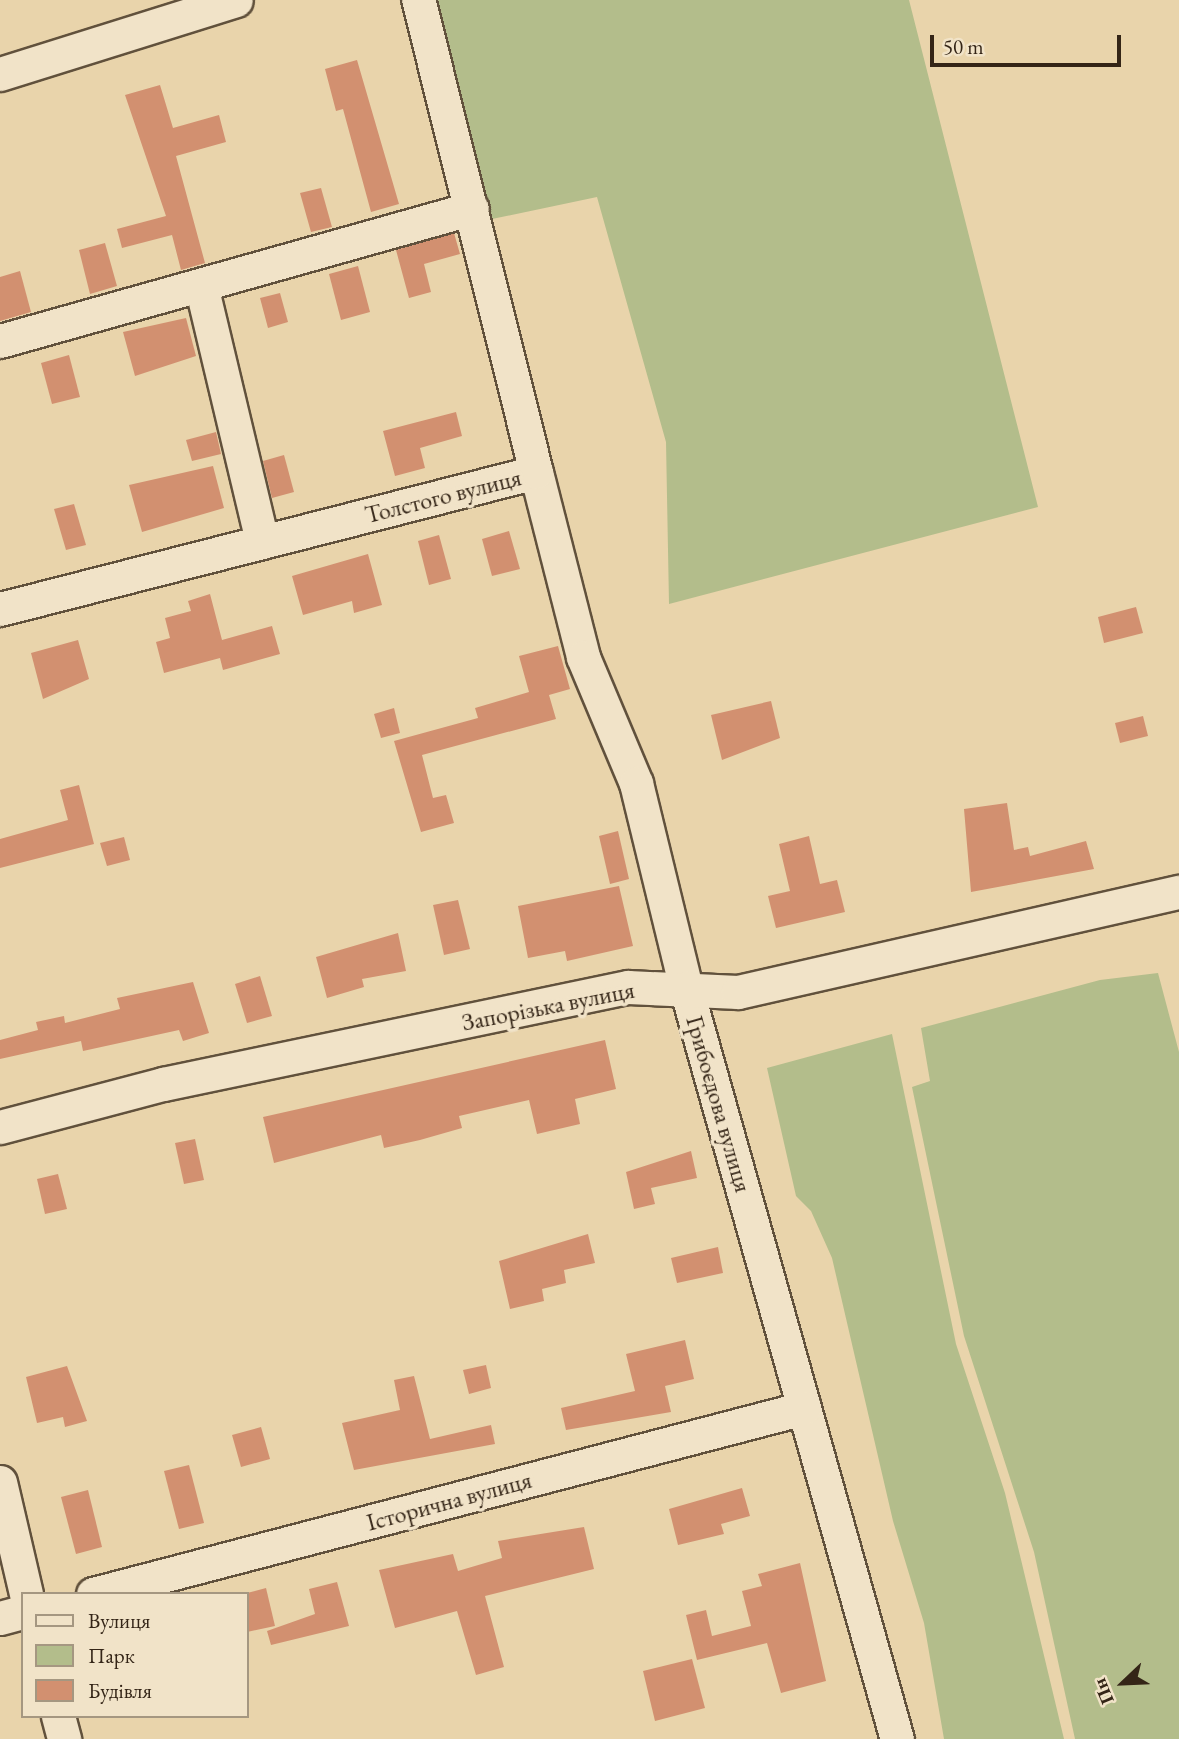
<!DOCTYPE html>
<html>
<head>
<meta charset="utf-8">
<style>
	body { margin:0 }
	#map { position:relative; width:1179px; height:1739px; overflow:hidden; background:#e9d4ab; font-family:"EB Garamond",serif }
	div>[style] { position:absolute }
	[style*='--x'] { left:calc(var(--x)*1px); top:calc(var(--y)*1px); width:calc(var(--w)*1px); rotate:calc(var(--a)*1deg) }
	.green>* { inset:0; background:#b3bd8b }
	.building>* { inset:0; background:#d29070 }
	.roads { filter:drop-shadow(2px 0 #61513c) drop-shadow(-2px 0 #61513c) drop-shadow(0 2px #61513c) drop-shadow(0 -2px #61513c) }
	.minor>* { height:33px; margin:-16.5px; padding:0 16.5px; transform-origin:16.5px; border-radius:16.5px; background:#f1e3c8 }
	span { translate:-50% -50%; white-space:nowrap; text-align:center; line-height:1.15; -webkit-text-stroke:7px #f1e3c8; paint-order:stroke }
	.street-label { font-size:24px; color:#342517 }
	.legend { position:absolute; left:21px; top:1592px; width:228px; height:126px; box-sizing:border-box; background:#f1e3c8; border:2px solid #a59781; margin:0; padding:9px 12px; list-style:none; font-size:21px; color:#342517 }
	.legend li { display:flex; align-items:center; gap:14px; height:35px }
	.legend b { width:35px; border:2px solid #a59781 }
	.north { position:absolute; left:1088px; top:1648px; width:70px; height:70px; -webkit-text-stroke:5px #f1e3c8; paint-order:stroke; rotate:247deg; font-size:19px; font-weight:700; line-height:28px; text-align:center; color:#342517 }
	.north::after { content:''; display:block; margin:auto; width:24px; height:32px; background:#342517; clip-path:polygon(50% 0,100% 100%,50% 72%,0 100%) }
	.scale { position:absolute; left:930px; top:35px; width:191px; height:32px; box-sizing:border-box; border:4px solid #342517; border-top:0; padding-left:9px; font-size:21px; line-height:24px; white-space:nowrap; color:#342517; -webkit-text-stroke:5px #f1e3c8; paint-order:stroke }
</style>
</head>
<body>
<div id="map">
	<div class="green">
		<div style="clip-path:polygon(435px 0,909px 0,1038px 507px,669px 604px,666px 442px,597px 197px,492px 219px)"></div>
		<div style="clip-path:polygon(1158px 973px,1179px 1052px,1179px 1739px,1075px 1739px,1034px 1552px,964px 1336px,912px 1087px,930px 1081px,921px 1028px,1100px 980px)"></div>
		<div style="clip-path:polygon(892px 1034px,956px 1344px,1005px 1493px,1064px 1739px,944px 1739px,924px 1623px,893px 1521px,832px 1258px,811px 1211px,796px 1196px,767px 1068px)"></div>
	</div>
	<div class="building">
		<div style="clip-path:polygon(357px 60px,399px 204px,371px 212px,343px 109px,336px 111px,325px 69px)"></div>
		<div style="clip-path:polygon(160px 85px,173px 128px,219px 115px,226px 142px,176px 156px,205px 263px,181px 270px,172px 235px,122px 248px,117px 229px,166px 216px,125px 95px)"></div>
		<div style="clip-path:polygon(321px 188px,332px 227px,311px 232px,300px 193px)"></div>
		<div style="clip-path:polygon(454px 233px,460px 254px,424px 264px,431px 292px,409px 298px,396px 250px)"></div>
		<div style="clip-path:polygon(105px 243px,117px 286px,90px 294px,79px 250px)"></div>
		<div style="clip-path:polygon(358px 266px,370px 312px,341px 320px,329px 274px)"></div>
		<div style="clip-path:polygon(20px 271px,31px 312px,0 321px,0 277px)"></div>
		<div style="clip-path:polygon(280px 293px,288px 322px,268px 328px,260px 298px)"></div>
		<div style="clip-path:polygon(186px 318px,196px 356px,135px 376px,123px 332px)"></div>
		<div style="clip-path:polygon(69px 355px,80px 397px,52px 404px,41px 363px)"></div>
		<div style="clip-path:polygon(456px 412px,462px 436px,420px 448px,425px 468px,395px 476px,383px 431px)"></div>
		<div style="clip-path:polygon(216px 432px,221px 454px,192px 461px,186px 440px)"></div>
		<div style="clip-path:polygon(284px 455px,294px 492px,272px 498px,263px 461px)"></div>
		<div style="clip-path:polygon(213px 466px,224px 508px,142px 532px,129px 485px)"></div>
		<div style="clip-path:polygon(74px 504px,86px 545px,66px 550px,54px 509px)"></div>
		<div style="clip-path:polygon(509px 531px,520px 569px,492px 576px,482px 539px)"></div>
		<div style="clip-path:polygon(439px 535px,451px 579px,429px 585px,418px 541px)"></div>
		<div style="clip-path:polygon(368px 554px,382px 605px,354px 613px,352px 601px,303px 615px,292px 576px)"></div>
		<div style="clip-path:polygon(210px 594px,222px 640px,272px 626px,280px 654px,223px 670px,220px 658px,164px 673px,156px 642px,170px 638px,165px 618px,191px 611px,188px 601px)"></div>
		<div style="clip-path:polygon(1136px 607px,1143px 633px,1104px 643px,1098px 617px)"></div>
		<div style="clip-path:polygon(78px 640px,89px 679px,43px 699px,31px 653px)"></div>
		<div style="clip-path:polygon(558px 646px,570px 689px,549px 695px,556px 719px,422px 755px,433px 798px,446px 795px,454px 823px,421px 832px,394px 741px,478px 718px,475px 708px,529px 692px,519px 656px)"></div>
		<div style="clip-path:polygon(771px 701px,780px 738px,722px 760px,711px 715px)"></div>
		<div style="clip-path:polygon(394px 708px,400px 733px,381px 738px,374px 714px)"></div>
		<div style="clip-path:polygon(1143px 716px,1148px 736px,1120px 743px,1115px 723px)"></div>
		<div style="clip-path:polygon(79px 785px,94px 844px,0 868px,0 839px,68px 820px,60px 790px)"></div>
		<div style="clip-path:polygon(1007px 803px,1014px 850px,1028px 847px,1030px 856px,1086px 841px,1094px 869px,971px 892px,964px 809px)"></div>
		<div style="clip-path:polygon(618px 831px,629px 879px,610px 884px,599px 836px)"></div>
		<div style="clip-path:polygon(809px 836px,820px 884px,837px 880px,845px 912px,776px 928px,768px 896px,790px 891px,779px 844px)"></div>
		<div style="clip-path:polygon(124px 837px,130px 860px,107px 866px,100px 843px)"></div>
		<div style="clip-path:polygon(619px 886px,633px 946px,567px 961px,565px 951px,528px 958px,518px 906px)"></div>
		<div style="clip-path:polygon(458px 900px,470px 949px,444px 955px,433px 905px)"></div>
		<div style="clip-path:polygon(398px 933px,406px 971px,362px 979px,364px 987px,327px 998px,316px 957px)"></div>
		<div style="clip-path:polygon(260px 976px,272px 1016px,247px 1023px,235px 984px)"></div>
		<div style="clip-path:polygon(193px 982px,209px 1033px,183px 1041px,179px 1030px,83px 1051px,81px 1041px,0 1059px,0 1040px,38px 1030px,36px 1022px,64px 1016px,65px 1023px,120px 1009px,117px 998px)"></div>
		<div style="clip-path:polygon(605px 1040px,616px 1089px,575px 1099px,580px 1124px,537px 1134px,529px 1100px,459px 1116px,462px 1128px,420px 1140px,384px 1148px,381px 1135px,274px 1163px,263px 1117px)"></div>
		<div style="clip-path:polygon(195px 1139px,204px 1180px,184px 1184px,175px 1143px)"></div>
		<div style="clip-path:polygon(691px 1151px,697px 1178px,651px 1188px,655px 1204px,634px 1209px,626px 1172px)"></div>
		<div style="clip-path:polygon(58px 1174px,67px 1209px,45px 1214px,37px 1179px)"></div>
		<div style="clip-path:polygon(588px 1234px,595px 1263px,564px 1270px,566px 1283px,542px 1289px,544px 1301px,510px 1309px,499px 1261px)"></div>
		<div style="clip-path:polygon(718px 1247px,723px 1273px,677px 1283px,671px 1258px)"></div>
		<div style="clip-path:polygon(685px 1340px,694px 1379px,665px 1386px,671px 1412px,566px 1430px,561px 1408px,635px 1391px,626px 1354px)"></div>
		<div style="clip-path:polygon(486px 1365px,491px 1388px,469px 1394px,463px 1370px)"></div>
		<div style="clip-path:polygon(67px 1366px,87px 1421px,65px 1427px,63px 1417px,37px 1423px,26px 1377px)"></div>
		<div style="clip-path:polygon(414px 1376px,430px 1439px,491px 1425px,495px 1444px,354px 1470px,342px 1423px,400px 1410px,394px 1380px)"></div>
		<div style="clip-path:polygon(261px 1427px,270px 1459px,241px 1467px,232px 1435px)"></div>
		<div style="clip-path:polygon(189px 1465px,204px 1523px,179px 1529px,164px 1471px)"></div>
		<div style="clip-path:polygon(742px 1488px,750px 1516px,721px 1524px,724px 1534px,678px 1545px,669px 1509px)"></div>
		<div style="clip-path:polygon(88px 1490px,102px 1547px,76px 1554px,61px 1497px)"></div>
		<div style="clip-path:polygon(584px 1527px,594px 1569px,485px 1596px,504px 1667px,476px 1675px,457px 1611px,395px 1628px,379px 1570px,453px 1554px,458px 1571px,502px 1558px,498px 1541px)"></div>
		<div style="clip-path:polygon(800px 1563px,826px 1681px,781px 1693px,767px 1643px,697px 1660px,686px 1615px,706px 1610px,712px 1636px,751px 1626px,742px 1591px,762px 1586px,758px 1574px)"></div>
		<div style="clip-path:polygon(337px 1582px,349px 1626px,271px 1645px,267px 1631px,315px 1614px,309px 1589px)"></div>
		<div style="clip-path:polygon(266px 1588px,275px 1626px,247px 1632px,247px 1593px)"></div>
		<div style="clip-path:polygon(692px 1659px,705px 1708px,655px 1721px,643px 1671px)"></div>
	</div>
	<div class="roads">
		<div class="minor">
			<div style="--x:0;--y:74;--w:247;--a:-17.4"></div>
			<div style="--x:201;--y:285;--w:264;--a:76.6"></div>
			<div style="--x:0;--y:341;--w:490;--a:-15.7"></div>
			<div style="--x:536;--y:472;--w:191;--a:75.7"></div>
			<div style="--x:583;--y:657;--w:137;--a:67.2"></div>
			<div style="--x:636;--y:783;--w:211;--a:76.3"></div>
			<div style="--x:686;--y:988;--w:780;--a:74.31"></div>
			<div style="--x:0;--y:609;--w:553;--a:-14.34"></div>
			<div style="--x:536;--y:472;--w:487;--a:-104"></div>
			<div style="--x:0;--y:1127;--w:169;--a:-14.8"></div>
			<div style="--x:163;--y:1084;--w:475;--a:-11.8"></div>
			<div style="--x:628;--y:987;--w:110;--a:2.6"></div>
			<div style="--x:738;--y:992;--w:452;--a:-12.8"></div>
			<div style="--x:0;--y:1482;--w:115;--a:76.9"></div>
			<div style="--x:93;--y:1594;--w:735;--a:-14.66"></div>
			<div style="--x:0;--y:1618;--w:24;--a:-15"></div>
			<div style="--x:58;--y:1716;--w:24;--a:75"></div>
		</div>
	</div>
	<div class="street-label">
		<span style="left:443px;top:496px;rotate:-14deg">Толстого вулиця</span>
		<span style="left:548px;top:1006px;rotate:-11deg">Запорізька вулиця</span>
		<span style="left:719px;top:1104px;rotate:74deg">Грибоєдова вулиця</span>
		<span style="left:449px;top:1501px;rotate:-15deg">Історична вулиця</span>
	</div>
	<ul class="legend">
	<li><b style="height:9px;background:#f1e3c8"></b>Вулиця</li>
	<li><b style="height:19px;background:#b3bd8b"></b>Парк</li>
	<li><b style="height:19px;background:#d29070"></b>Будівля</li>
	</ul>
	<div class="north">Пн</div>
	<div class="scale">50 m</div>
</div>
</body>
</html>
